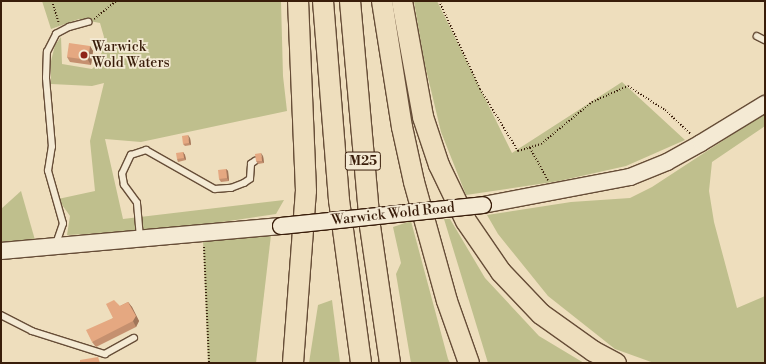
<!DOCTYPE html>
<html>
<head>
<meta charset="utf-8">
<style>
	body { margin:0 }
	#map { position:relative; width:766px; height:364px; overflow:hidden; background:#eedebd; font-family:"Libre Bodoni",serif }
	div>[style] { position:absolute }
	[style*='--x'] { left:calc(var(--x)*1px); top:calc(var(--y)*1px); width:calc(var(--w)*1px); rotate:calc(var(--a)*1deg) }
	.green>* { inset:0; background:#bfbf8d }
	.path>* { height:2px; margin-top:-1px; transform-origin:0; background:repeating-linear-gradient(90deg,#391d0a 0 1px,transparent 0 3px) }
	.roads { filter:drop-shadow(1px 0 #664d37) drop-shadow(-1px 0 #664d37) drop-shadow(0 1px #664d37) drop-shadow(0 -1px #664d37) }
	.lane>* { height:5.5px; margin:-2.75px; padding:0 2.75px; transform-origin:2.75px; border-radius:2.75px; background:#f4ead4 }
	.secondary>* { height:16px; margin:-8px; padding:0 8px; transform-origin:8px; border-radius:8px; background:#f4ead4 }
	.highway>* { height:20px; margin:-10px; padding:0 10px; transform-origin:10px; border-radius:10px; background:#eedebd }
	.bridges { filter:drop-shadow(1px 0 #391d0a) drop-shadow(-1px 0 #391d0a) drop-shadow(0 1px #391d0a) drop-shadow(0 -1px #391d0a) }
	.secondary-bridge>* { height:16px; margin:-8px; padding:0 8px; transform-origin:8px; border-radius:8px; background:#f4ead4 }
	.wall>* { inset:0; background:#c5906f }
	.shaded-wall>* { inset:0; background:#a0765a }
	.building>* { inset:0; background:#e5a881 }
	.dots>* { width:11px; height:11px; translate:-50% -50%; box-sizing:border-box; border:2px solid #f4ead4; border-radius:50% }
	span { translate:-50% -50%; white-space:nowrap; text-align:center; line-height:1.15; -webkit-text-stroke:3.5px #f4ead4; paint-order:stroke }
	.shield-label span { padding:1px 3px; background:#f4ead4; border:1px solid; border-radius:3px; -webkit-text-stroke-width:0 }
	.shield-label { font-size:13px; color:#391d0a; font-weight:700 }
	.poi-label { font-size:14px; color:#391d0a }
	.left { translate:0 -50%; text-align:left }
	.street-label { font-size:14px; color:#391d0a }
	.frame { position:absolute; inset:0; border:2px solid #391d0a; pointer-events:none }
</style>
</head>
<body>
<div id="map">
	<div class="green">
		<div style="clip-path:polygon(42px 1px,281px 1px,283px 76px,287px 111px,141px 142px,105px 139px,123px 219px,284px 200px,276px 214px,168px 230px,67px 235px,70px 216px,58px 199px,95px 191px,90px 141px,104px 83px,92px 86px,51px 84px,51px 61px,55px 45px,61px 37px,62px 64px,92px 69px,100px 61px,104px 37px,100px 23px,79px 19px,51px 29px)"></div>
		<div style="clip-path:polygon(414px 1px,437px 1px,512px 153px,622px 82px,685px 140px,626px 166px,559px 181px,466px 195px,441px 132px,424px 61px)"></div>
		<div style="clip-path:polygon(765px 113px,765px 126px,712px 162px,709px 191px,714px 222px,737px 308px,765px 296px,765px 363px,654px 363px,615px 349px,548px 296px,498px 234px,487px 215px,571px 202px,630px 198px,652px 187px)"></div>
		<div style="clip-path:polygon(21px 191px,35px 240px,1px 242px,1px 209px)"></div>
		<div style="clip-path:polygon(444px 219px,450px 219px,485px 278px,539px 336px,584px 363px,488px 363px)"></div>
		<div style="clip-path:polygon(411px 221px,448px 359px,450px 363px,411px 363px,396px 274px,401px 263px,393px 227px)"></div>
		<div style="clip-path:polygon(271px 235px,256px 363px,208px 363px,203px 240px)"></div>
		<div style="clip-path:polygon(332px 300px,340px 363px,309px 363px,318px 305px)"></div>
	</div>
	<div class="path">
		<div style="--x:52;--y:1;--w:24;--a:73"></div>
		<div style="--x:439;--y:1;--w:97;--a:65"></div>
		<div style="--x:480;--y:89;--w:73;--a:58.5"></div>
		<div style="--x:518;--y:151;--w:24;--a:-17"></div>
		<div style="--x:541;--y:144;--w:66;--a:-39.5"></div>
		<div style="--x:592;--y:102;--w:39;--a:-24"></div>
		<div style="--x:628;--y:86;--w:44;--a:33"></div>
		<div style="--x:665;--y:110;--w:35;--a:43"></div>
		<div style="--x:94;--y:19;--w:28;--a:-39"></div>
		<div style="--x:530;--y:148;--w:37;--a:61"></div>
		<div style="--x:204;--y:247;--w:116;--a:87.5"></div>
	</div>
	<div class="roads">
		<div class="lane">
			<div style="--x:757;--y:36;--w:9;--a:27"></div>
			<div style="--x:140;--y:238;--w:35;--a:-95"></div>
			<div style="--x:137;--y:203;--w:22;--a:-126"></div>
			<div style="--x:124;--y:185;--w:11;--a:-100"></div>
			<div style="--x:122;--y:174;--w:21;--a:-65"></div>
			<div style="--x:131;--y:155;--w:16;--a:-18"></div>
			<div style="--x:146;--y:150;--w:79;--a:29.5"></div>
			<div style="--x:215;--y:189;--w:16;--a:-4"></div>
			<div style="--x:231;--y:188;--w:14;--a:-21"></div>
			<div style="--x:244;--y:183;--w:7;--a:-34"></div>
			<div style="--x:250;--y:179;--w:15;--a:-86"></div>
			<div style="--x:251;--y:164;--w:5;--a:-37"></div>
			<div style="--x:56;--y:244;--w:21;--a:-71"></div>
			<div style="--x:63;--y:224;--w:55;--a:-105.8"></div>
			<div style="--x:48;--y:171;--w:24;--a:-81"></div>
			<div style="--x:52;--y:147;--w:69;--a:-95"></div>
			<div style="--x:46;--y:78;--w:26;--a:-88"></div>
			<div style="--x:47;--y:52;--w:20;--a:-63"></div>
			<div style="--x:56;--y:34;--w:15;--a:-28"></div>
			<div style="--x:69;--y:27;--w:20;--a:-15"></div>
			<div style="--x:1;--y:315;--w:35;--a:27"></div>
			<div style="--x:32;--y:331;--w:77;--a:17.5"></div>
			<div style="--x:105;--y:354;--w:33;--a:-29"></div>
		</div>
		<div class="secondary">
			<div style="--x:483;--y:205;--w:150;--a:-10.8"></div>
			<div style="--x:630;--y:177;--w:40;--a:-22"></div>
			<div style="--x:667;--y:162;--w:39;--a:-29"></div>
			<div style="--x:701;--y:143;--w:75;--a:-31.4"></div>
			<div style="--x:1;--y:251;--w:281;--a:-5.1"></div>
		</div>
		<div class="highway">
			<div style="--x:323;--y:1;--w:200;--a:85.4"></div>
			<div style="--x:339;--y:200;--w:164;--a:82.3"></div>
			<div style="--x:350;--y:1;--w:226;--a:84.9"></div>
			<div style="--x:370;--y:226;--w:138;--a:81.7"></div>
			<div style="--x:382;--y:1;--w:128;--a:81"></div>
			<div style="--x:402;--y:127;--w:56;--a:77.7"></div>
			<div style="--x:414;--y:182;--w:123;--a:74.5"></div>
			<div style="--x:447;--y:301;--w:66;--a:70.5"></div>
			<div style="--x:402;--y:1;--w:118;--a:79.7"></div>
			<div style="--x:423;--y:117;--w:51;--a:71.6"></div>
			<div style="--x:439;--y:165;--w:62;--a:64.3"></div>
			<div style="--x:466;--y:221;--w:62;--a:55.5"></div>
			<div style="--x:501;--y:272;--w:58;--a:46.4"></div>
			<div style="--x:541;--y:314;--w:64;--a:35.4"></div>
			<div style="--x:593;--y:351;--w:26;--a:28"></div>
			<div style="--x:293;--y:363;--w:172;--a:-85.7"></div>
			<div style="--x:306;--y:191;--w:190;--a:-92.4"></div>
		</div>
	</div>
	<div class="bridges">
		<div class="secondary-bridge">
			<div style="--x:281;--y:226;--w:203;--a:-5.9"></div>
		</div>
	</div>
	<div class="wall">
		<div style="clip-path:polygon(90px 46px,93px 51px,91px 65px,70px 62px,67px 57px)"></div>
		<div style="clip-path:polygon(190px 138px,191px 145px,185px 146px,183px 144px)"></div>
		<div style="clip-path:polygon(183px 152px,185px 155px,186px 160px,178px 162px,177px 159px)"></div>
		<div style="clip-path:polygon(263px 156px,264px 163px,258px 164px,256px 161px)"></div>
		<div style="clip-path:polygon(226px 169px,228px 171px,229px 181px,221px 182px,219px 179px)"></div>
		<div style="clip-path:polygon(128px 302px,132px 307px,139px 321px,136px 327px,96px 347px,92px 342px,113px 318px,120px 306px)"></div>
	</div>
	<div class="shaded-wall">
		<div style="clip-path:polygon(90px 46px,93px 51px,91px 65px,88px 60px)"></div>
		<div style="clip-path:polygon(188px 135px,190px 138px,191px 145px,189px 143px)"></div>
		<div style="clip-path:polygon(183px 152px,185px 155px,186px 160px,184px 158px)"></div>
		<div style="clip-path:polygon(261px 153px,263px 156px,264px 163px,262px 161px)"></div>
		<div style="clip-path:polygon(226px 169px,228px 171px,229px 181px,227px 178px)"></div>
		<div style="clip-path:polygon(128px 302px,132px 307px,139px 321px,136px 327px,133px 321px)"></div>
	</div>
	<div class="building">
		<div style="clip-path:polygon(69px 43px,90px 46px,88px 60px,67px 57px)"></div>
		<div style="clip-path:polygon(188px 135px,189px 143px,183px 144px,182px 136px)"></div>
		<div style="clip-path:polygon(183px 152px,184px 158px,177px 159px,176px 153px)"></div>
		<div style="clip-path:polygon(261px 153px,262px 161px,256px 161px,255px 154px)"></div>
		<div style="clip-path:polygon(226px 169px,227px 178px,219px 179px,218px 170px)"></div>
		<div style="clip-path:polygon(114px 300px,120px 306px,128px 302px,136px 316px,133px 321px,92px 342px,86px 330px,113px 318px,106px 304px)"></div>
		<div style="clip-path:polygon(98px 357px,100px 363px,80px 363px,80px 360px)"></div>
	</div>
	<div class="dots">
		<div style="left:84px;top:55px;background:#8f2418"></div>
	</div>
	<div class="shield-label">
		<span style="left:363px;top:161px">M25</span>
	</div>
	<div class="poi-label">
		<span class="left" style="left:92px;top:55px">Warwick<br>Wold Waters</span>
	</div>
	<div class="street-label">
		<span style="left:393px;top:214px;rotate:-6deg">Warwick Wold Road</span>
	</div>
	<div class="frame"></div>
</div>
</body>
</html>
